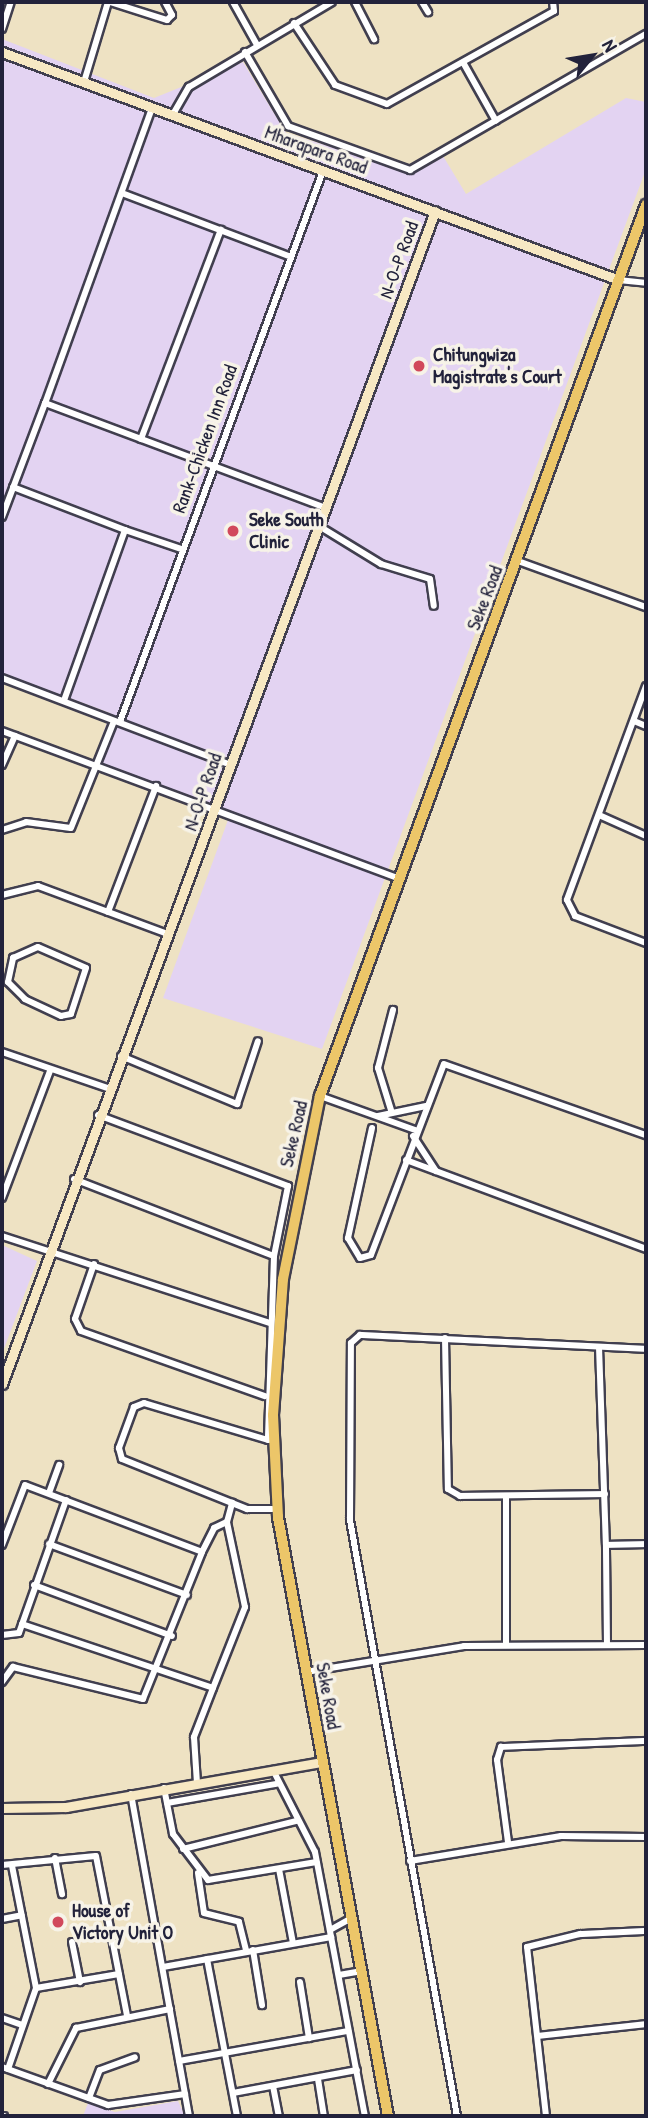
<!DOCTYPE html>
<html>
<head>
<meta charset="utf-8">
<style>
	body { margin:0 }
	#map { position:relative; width:648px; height:2118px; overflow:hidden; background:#eee2c3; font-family:"Patrick Hand",sans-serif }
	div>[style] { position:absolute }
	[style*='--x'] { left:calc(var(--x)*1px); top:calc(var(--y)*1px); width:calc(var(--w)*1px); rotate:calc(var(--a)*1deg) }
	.built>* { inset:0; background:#e3d3f2 }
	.roads { filter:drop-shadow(2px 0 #413f4f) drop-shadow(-2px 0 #413f4f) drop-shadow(0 2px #413f4f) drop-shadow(0 -2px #413f4f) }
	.street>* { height:6px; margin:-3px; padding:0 3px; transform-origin:3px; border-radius:3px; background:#fff }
	.secondary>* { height:9px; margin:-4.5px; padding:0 4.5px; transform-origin:4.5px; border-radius:4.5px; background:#f7e8c3 }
	.primary>* { height:10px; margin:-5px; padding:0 5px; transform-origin:5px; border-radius:5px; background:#ecc669 }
	.dots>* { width:19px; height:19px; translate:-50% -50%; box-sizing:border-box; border:4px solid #f7f3e8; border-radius:50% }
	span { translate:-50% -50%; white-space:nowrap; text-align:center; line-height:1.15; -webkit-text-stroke:7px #f7f3e8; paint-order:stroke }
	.street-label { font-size:19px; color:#22223b }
	.poi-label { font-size:19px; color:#22223b; font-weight:700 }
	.left { translate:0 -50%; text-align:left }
	.frame { position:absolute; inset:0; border:4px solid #22223b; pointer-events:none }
	.north { position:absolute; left:557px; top:21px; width:70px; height:70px; -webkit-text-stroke:5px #f7f3e8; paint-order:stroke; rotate:60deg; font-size:19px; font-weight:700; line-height:28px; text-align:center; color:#22223b }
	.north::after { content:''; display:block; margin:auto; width:24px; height:32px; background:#22223b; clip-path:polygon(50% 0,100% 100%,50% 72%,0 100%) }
</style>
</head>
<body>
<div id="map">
	<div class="built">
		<div style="clip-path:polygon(2px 39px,154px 98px,243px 62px,286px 133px,409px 171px,443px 156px,466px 194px,626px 98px,646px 102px,646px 169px,322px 1049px,163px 998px,228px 820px,92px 766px,110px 713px,2px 673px)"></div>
		<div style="clip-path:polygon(2px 1245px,37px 1261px,2px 1354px)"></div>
		<div style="clip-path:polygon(178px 2101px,185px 2116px,83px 2116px,88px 2103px,115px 2112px)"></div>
	</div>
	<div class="roads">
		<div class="street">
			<div style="--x:110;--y:2;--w:60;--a:17.5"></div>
			<div style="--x:167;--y:20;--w:7;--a:-45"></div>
			<div style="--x:172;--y:15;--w:15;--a:-118"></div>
			<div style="--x:233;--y:2;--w:49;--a:60.8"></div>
			<div style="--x:355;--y:2;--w:42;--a:62.8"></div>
			<div style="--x:422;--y:2;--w:12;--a:59"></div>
			<div style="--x:294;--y:23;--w:74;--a:56.5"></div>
			<div style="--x:335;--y:85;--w:55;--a:20.1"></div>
			<div style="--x:387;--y:104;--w:191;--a:-29.1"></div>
			<div style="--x:554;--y:11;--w:9;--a:-96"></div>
			<div style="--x:2;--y:29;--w:28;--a:-72"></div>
			<div style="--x:245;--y:52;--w:86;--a:59.8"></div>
			<div style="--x:288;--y:126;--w:130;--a:19.8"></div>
			<div style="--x:410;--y:170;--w:272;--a:-30"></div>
			<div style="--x:464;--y:64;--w:65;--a:60.7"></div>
			<div style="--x:84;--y:82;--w:84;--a:-73.3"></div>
			<div style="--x:152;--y:108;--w:314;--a:109.9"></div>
			<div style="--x:45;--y:403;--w:300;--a:20.5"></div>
			<div style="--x:172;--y:116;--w:34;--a:-60"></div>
			<div style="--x:189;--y:87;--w:166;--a:-30.7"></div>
			<div style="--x:122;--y:193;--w:178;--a:20.7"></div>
			<div style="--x:619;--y:280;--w:27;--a:6"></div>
			<div style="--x:141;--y:439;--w:224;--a:-69.1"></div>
			<div style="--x:13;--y:487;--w:120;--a:21"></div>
			<div style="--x:125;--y:530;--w:181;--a:109.7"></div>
			<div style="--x:2;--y:517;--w:122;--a:-69.3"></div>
			<div style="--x:319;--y:526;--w:73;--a:31.5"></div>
			<div style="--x:381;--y:564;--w:51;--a:17"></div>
			<div style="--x:430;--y:579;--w:27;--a:82"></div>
			<div style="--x:125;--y:530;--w:59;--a:18.7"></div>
			<div style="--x:518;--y:561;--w:136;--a:19.8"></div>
			<div style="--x:2;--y:678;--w:245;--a:20.8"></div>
			<div style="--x:646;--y:686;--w:228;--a:110.3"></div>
			<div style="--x:567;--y:900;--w:18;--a:63"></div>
			<div style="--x:575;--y:916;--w:76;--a:20.8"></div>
			<div style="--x:121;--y:719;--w:584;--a:-69.77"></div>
			<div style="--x:634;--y:721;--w:13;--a:23"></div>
			<div style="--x:2;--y:731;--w:424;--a:20.4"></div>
			<div style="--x:2;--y:765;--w:32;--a:-66"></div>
			<div style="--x:599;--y:815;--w:51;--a:24.1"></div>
			<div style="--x:2;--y:830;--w:25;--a:-18"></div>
			<div style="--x:26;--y:822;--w:45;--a:7.6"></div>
			<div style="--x:71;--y:828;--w:115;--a:-68.1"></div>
			<div style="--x:2;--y:895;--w:37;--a:-14"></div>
			<div style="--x:38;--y:886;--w:139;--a:20.3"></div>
			<div style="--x:108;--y:912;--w:135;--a:-69.1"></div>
			<div style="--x:38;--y:947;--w:52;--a:23.6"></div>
			<div style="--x:86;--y:968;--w:48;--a:108.1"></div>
			<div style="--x:71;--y:1014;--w:10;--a:169"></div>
			<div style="--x:61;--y:1016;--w:40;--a:-155"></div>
			<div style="--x:25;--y:999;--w:24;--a:-135"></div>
			<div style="--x:8;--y:982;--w:25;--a:-78"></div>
			<div style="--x:13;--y:958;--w:27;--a:-24"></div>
			<div style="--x:2;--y:1052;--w:111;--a:18.9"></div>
			<div style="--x:121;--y:1056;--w:126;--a:22.5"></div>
			<div style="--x:237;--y:1104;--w:66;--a:-71.6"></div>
			<div style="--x:320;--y:1096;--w:101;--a:19.7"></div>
			<div style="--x:391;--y:1110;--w:44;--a:-107.2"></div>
			<div style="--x:378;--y:1068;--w:60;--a:-75.5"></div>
			<div style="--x:98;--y:1115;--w:203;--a:20.5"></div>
			<div style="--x:288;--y:1186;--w:71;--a:101.3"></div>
			<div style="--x:274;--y:1256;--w:184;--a:91.9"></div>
			<div style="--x:268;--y:1440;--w:129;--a:-163.4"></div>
			<div style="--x:144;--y:1403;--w:11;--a:158"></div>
			<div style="--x:134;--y:1407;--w:44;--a:110.1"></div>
			<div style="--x:119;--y:1448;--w:11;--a:75"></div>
			<div style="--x:122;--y:1459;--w:135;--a:21.8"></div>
			<div style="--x:247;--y:1509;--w:25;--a:0"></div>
			<div style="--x:378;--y:1116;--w:49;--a:-11.8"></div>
			<div style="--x:372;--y:1128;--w:113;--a:102.3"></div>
			<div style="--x:348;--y:1238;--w:23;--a:59"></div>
			<div style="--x:360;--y:1258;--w:11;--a:-15"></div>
			<div style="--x:371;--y:1255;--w:204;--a:-69.1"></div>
			<div style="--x:444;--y:1064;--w:214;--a:19.4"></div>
			<div style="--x:413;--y:1136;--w:42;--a:56.7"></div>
			<div style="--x:406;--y:1160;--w:256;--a:20.3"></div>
			<div style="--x:74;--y:1179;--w:214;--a:21.1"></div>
			<div style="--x:2;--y:1198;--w:136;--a:-69.3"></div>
			<div style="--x:2;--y:1236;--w:282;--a:18"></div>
			<div style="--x:94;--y:1264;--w:58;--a:109.1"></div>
			<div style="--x:75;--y:1319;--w:13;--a:63"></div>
			<div style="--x:81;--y:1331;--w:195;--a:19.5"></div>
			<div style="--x:445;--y:1338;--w:151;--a:88.9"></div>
			<div style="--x:448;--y:1489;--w:14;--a:30"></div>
			<div style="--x:460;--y:1496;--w:145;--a:-0.8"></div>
			<div style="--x:599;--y:1347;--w:198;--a:88"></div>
			<div style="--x:49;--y:1493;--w:30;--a:-70"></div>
			<div style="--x:506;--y:1496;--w:148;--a:90"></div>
			<div style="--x:49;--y:1544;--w:147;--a:20.3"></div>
			<div style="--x:2;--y:1545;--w:64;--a:-69"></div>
			<div style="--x:25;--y:1485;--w:189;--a:20.7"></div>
			<div style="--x:34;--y:1585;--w:147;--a:20.3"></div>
			<div style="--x:22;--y:1624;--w:201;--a:18.5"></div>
			<div style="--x:213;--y:1688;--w:53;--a:111.2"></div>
			<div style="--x:194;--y:1737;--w:46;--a:86.3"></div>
			<div style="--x:2;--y:1635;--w:17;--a:-7"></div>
			<div style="--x:19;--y:1633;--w:141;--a:-70.5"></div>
			<div style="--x:607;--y:1645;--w:100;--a:-90.6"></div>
			<div style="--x:606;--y:1545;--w:40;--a:-1.4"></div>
			<div style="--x:306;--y:1672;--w:160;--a:-9.3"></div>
			<div style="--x:464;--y:1646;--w:182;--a:-0.3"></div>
			<div style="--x:2;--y:1682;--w:19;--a:-54"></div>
			<div style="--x:13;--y:1667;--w:134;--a:13.8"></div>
			<div style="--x:143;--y:1699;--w:158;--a:-68.1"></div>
			<div style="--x:202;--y:1552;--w:27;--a:-63"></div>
			<div style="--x:214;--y:1528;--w:14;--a:-25"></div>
			<div style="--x:227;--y:1522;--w:20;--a:-75"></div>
			<div style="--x:213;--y:1688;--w:87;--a:-68.4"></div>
			<div style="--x:245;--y:1607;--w:87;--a:-102"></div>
			<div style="--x:273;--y:1770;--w:92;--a:62.9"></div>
			<div style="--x:315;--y:1852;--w:269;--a:79.3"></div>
			<div style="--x:164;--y:1788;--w:47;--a:78.9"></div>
			<div style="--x:173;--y:1834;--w:58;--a:52.7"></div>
			<div style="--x:208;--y:1880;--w:110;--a:-9.4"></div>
			<div style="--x:131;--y:1794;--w:327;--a:79.8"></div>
			<div style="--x:167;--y:1803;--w:111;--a:-9.9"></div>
			<div style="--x:508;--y:1842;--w:83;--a:-97.6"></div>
			<div style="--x:497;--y:1760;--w:14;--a:-73"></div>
			<div style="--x:501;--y:1747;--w:145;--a:-2.4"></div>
			<div style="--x:183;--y:1849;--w:116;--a:-13.9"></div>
			<div style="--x:55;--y:1858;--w:37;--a:79"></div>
			<div style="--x:410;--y:1861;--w:153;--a:-9.4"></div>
			<div style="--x:561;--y:1836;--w:85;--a:0.7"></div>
			<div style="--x:2;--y:1865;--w:94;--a:-5.5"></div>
			<div style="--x:96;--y:1856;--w:163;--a:79"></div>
			<div style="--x:279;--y:1869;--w:75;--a:79.3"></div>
			<div style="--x:198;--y:1873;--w:40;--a:81.5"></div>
			<div style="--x:204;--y:1913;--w:36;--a:14"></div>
			<div style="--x:239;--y:1922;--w:30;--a:76"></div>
			<div style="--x:2;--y:1919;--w:20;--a:-11"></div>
			<div style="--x:330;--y:1930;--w:25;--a:-29"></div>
			<div style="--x:72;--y:1942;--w:41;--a:78.7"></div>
			<div style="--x:253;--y:1950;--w:56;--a:80.7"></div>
			<div style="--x:207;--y:1959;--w:160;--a:79.2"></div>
			<div style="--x:163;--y:1967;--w:171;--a:-10.1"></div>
			<div style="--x:339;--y:1975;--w:22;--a:-10"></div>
			<div style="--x:300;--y:1982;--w:57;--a:80.9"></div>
			<div style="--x:36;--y:1988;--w:84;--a:-9.6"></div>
			<div style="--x:2;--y:2018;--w:21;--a:19"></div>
			<div style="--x:538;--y:2036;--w:109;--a:-6.3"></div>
			<div style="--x:179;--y:2061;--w:172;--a:-10.1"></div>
			<div style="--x:2;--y:2067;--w:113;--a:19.7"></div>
			<div style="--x:108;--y:2105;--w:78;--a:-8.1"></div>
			<div style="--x:8;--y:2069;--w:86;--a:-70.9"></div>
			<div style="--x:36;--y:1988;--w:124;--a:-101.1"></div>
			<div style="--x:318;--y:2079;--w:37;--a:81"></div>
			<div style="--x:48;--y:2084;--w:63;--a:-63.4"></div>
			<div style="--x:76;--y:2028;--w:96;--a:-11.4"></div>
			<div style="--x:273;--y:2086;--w:31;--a:79"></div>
			<div style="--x:233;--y:2093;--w:126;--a:-10.5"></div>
			<div style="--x:89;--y:2098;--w:30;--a:-69"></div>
			<div style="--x:100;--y:2070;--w:37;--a:-20"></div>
			<div style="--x:2;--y:2116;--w:2;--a:0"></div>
			<div style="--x:457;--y:2116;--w:606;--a:-100.18"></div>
			<div style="--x:350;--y:1520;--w:177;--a:-89.7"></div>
			<div style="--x:351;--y:1343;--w:12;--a:-42"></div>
			<div style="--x:360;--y:1335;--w:286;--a:2.8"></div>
			<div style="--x:546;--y:2116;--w:170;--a:-96.4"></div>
			<div style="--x:527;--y:1947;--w:55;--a:-13.8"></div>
			<div style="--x:580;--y:1934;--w:66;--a:-2.6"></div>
		</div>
		<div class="secondary">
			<div style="--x:2;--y:52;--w:658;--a:20.28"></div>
			<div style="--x:2;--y:1384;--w:1250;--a:-69.74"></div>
			<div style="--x:2;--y:1808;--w:64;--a:-0.9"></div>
			<div style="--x:66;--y:1807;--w:260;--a:-10"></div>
		</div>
		<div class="primary">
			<div style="--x:388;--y:2116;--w:609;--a:-100.41"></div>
			<div style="--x:278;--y:1517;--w:102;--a:-92.8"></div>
			<div style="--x:273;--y:1415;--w:136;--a:-85.8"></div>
			<div style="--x:283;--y:1279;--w:187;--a:-78.6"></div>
			<div style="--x:320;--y:1096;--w:949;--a:-69.9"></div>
		</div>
	</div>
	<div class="dots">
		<div style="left:419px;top:366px;background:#d1495b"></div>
		<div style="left:233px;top:531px;background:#d1495b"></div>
		<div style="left:58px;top:1922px;background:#d1495b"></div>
	</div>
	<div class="street-label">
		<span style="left:316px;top:150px;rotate:20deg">Mharapara Road</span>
		<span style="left:399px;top:260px;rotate:-70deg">N-O-P Road</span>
		<span style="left:205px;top:439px;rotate:-70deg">Rank-Chicken Inn Road</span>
		<span style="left:485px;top:598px;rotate:-69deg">Seke Road</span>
		<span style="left:203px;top:792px;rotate:-71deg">N-O-P Road</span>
		<span style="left:294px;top:1134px;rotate:-77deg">Seke Road</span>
		<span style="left:328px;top:1696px;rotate:80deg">Seke Road</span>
	</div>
	<div class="poi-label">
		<span class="left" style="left:433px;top:366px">Chitungwiza<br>Magistrate's Court</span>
		<span class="left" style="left:249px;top:531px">Seke South<br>Clinic</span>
		<span class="left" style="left:72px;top:1922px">House of<br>Victory Unit O</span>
	</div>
	<div class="frame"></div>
	<div class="north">N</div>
</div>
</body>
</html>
